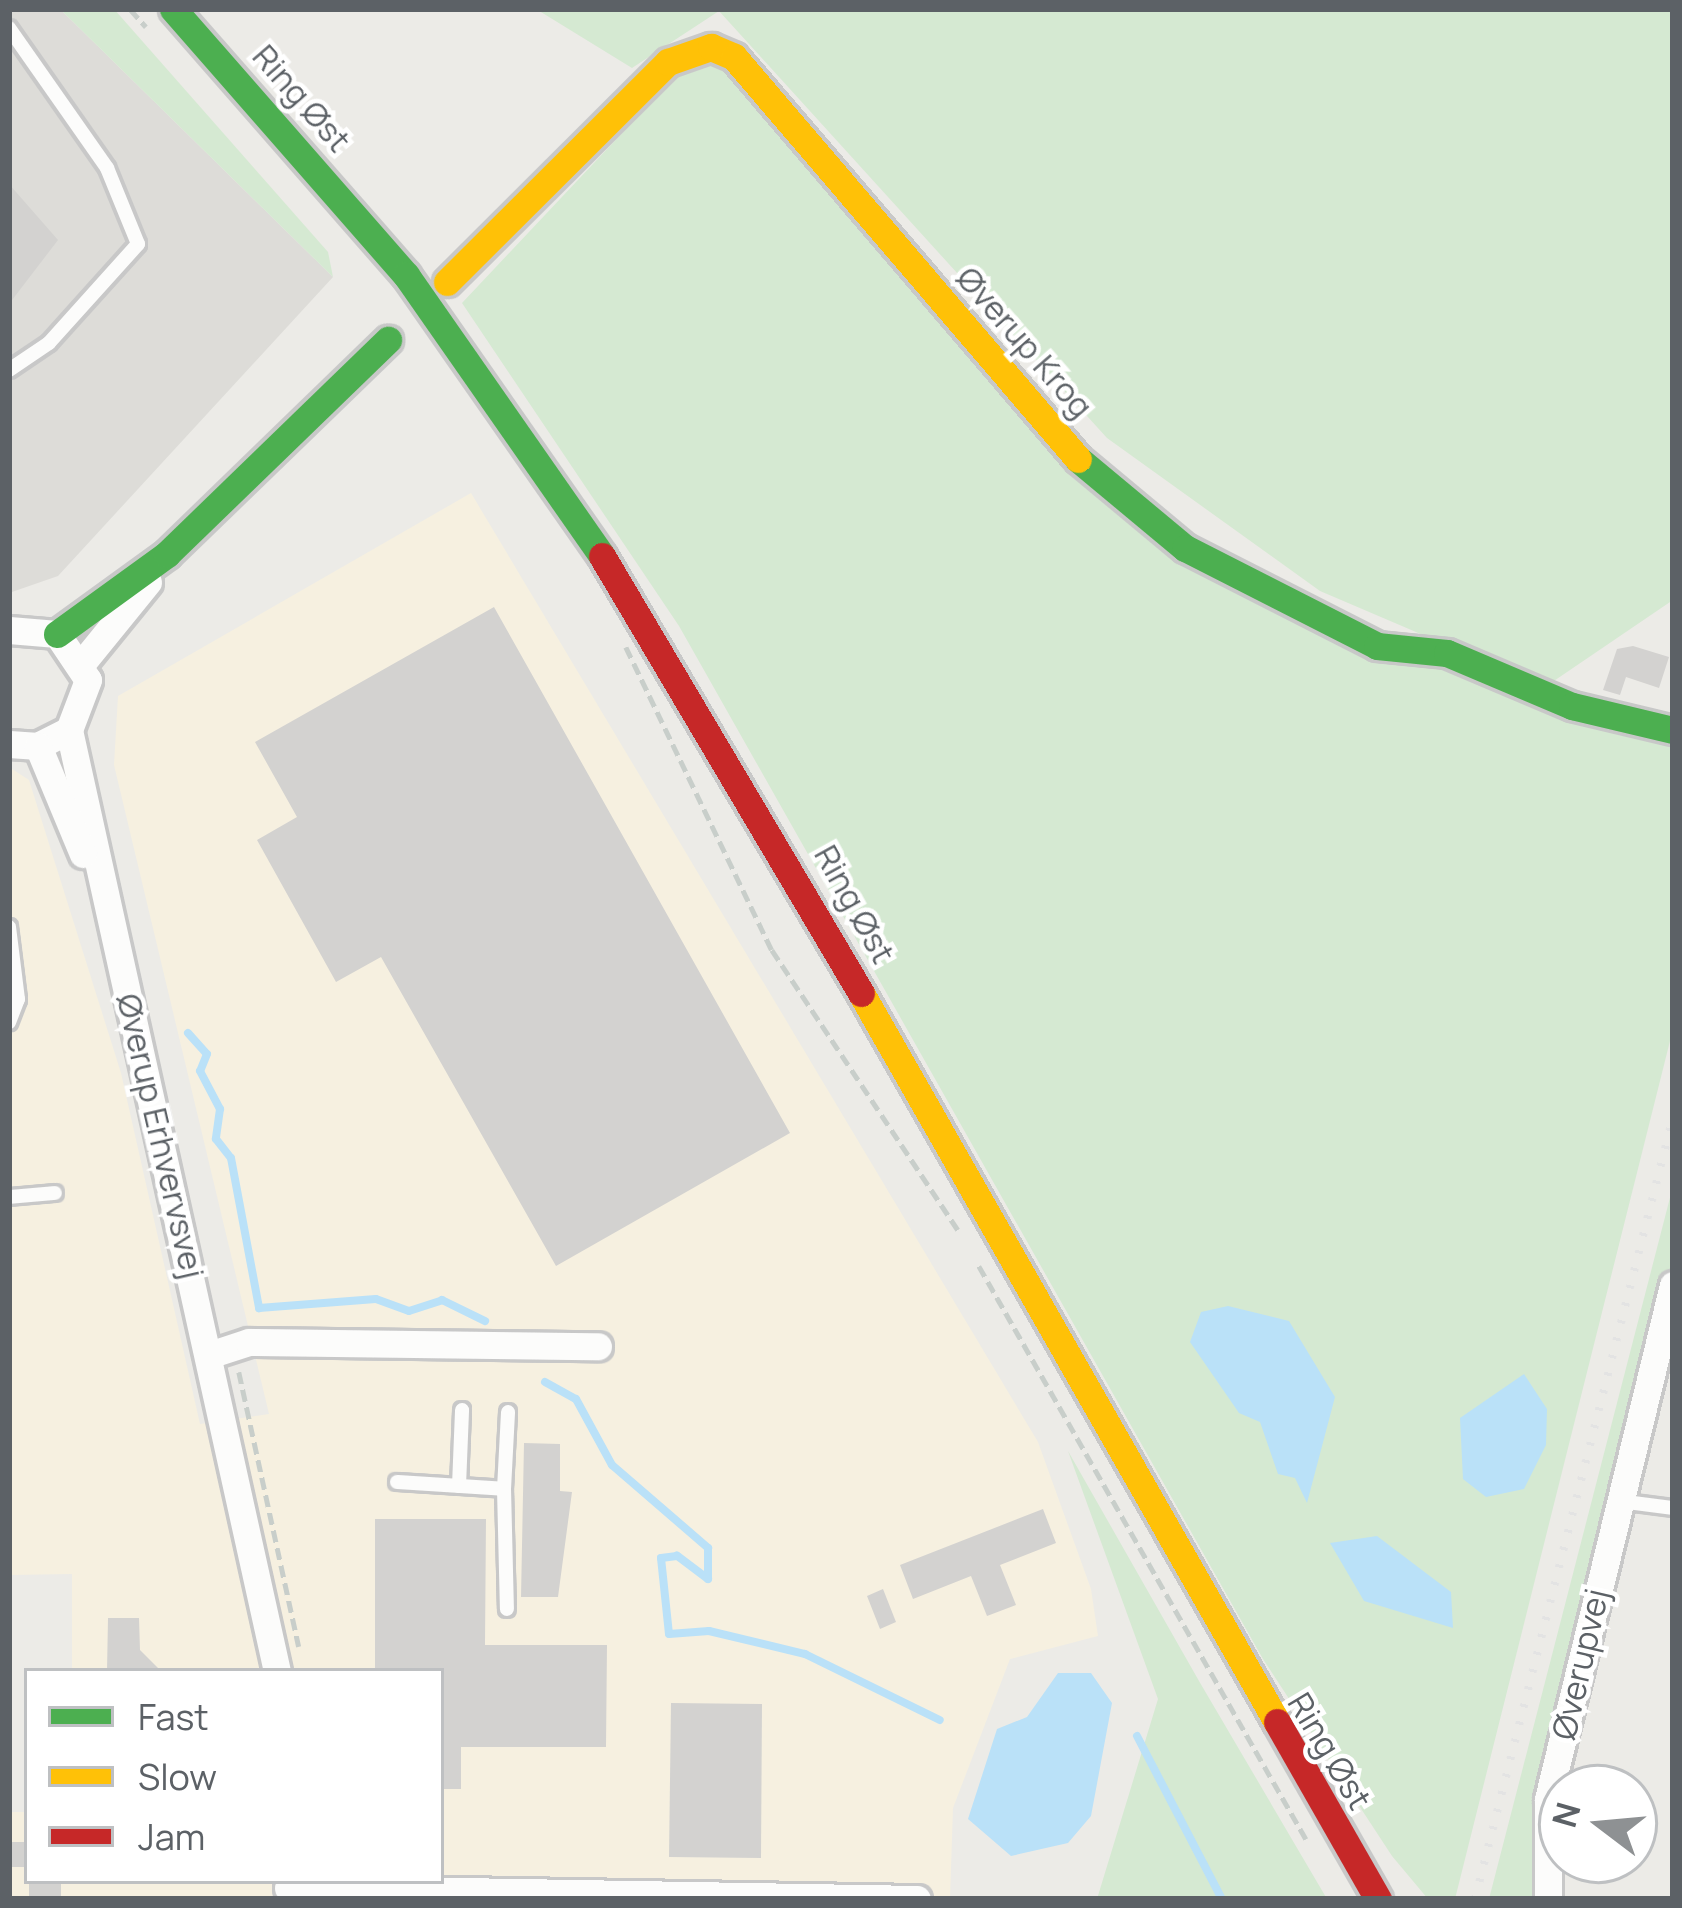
<!DOCTYPE html>
<html>
<head>
<meta charset="utf-8">
<style>
	body { margin:0 }
	#map { position:relative; width:1682px; height:1908px; overflow:hidden; background:#ecebe7; font-family:Manrope,sans-serif }
	div>[style] { position:absolute }
	[style*='--x'] { left:calc(var(--x)*1px); top:calc(var(--y)*1px); width:calc(var(--w)*1px); rotate:calc(var(--a)*1deg) }
	.commercial>* { inset:0; background:#f6f0e0 }
	.industrial>* { inset:0; background:#dddcd8 }
	.green>* { inset:0; background:#d5e9d2 }
	.water>* { inset:0; background:#bae1f8 }
	.stream>* { height:8px; margin:-4px; padding:0 4px; transform-origin:4px; border-radius:4px; background:#bae1f8 }
	.building>* { inset:0; background:#d3d2d0 }
	.path>* { height:4.5px; margin-top:-2.25px; transform-origin:0; background:repeating-linear-gradient(90deg,#c8ceca 0 12px,transparent 0 18px) }
	.roads { filter:drop-shadow(3px 0 #c8c8c8) drop-shadow(-3px 0 #c8c8c8) drop-shadow(0 3px #c8c8c8) drop-shadow(0 -3px #c8c8c8) }
	.lane>* { height:14px; margin:-7px; padding:0 7px; transform-origin:7px; border-radius:7px; background:#fcfcfb }
	.street>* { height:27px; margin:-13.5px; padding:0 13.5px; transform-origin:13.5px; border-radius:13.5px; background:#fcfcfb }
	.fast>* { height:27px; margin:-13.5px; padding:0 13.5px; transform-origin:13.5px; border-radius:13.5px; background:#4caf50 }
	.slow>* { height:27px; margin:-13.5px; padding:0 13.5px; transform-origin:13.5px; border-radius:13.5px; background:#ffc107 }
	.jam>* { height:27px; margin:-13.5px; padding:0 13.5px; transform-origin:13.5px; border-radius:13.5px; background:#c62828 }
	.rail>* { height:8px; margin-top:-4px; transform-origin:0; background:repeating-linear-gradient(90deg,#e3e3e3 0 3px,transparent 0 18px) }
	span { translate:-50% -50%; white-space:nowrap; text-align:center; line-height:1.15; -webkit-text-stroke:9px #fff; paint-order:stroke }
	.street-label { font-size:33px; color:#5c6166 }
	.frame { position:absolute; inset:0; border:12px solid #5c6166; pointer-events:none }
	.legend { position:absolute; left:24px; top:1668px; width:420px; height:216px; box-sizing:border-box; background:#fff; border:3px solid #bec0c2; margin:0; padding:15px 21px; list-style:none; font-size:36px; color:#5c6166 }
	.legend li { display:flex; align-items:center; gap:24px; height:60px }
	.legend b { width:60px; border:3px solid #bec0c2 }
	.north { position:absolute; left:1538px; top:1764px; width:120px; height:120px; box-sizing:border-box; background:#fff; border:3px solid #bec0c2; border-radius:50%; rotate:286deg; font-size:33px; font-weight:700; line-height:48px; text-align:center; color:#5c6166 }
	.north::after { content:''; display:block; margin:auto; width:42px; height:54px; background:#8e9193; clip-path:polygon(50% 0,100% 100%,50% 72%,0 100%) }
</style>
</head>
<body>
<div id="map">
	<div class="commercial">
		<div style="clip-path:polygon(471px 493px,1038px 1442px,1091px 1589px,1098px 1636px,1010px 1659px,953px 1808px,950px 1899px,9px 1899px,9px 1812px,27px 1812px,27px 1881px,441px 1881px,441px 1671px,72px 1671px,72px 1574px,9px 1575px,9px 767px,29px 780px,121px 1073px,200px 1424px,269px 1414px,114px 765px,118px 696px)"></div>
	</div>
	<div class="industrial">
		<div style="clip-path:polygon(9px 9px,60px 9px,333px 277px,58px 576px,9px 593px)"></div>
	</div>
	<div class="green">
		<div style="clip-path:polygon(60px 9px,114px 9px,328px 252px,333px 277px)"></div>
		<div style="clip-path:polygon(536px 9px,1673px 9px,1673px 600px,1545px 687px,1320px 591px,1107px 438px,719px 11px,632px 68px)"></div>
		<div style="clip-path:polygon(690px 61px,728px 69px,1178px 557px,1673px 733px,1673px 1029px,1455px 1899px,1428px 1899px,1392px 1856px,1263px 1659px,679px 626px,462px 303px)"></div>
		<div style="clip-path:polygon(1673px 1186px,1673px 1269px,1537px 1802px,1535px 1899px,1489px 1899px)"></div>
		<div style="clip-path:polygon(1068px 1451px,1199px 1681px,1327px 1899px,1097px 1899px,1158px 1699px)"></div>
	</div>
	<div class="water">
		<div style="clip-path:polygon(1228px 1306px,1289px 1321px,1335px 1397px,1307px 1503px,1295px 1478px,1278px 1474px,1260px 1422px,1239px 1413px,1190px 1342px,1201px 1312px)"></div>
		<div style="clip-path:polygon(1524px 1374px,1547px 1409px,1546px 1445px,1524px 1489px,1486px 1497px,1463px 1479px,1460px 1418px)"></div>
		<div style="clip-path:polygon(1377px 1536px,1451px 1592px,1453px 1628px,1364px 1601px,1330px 1543px)"></div>
		<div style="clip-path:polygon(1058px 1673px,1091px 1673px,1112px 1703px,1091px 1816px,1068px 1843px,1011px 1856px,968px 1819px,997px 1729px,1027px 1717px)"></div>
	</div>
	<div class="stream">
		<div style="--x:188;--y:1033;--w:28;--a:48"></div>
		<div style="--x:207;--y:1054;--w:18;--a:112"></div>
		<div style="--x:200;--y:1071;--w:43;--a:62.2"></div>
		<div style="--x:220;--y:1109;--w:30;--a:98"></div>
		<div style="--x:216;--y:1139;--w:24;--a:52"></div>
		<div style="--x:231;--y:1158;--w:153;--a:79.4"></div>
		<div style="--x:259;--y:1308;--w:117;--a:-4.4"></div>
		<div style="--x:376;--y:1299;--w:35;--a:20"></div>
		<div style="--x:409;--y:1311;--w:35;--a:-18"></div>
		<div style="--x:442;--y:1300;--w:48;--a:26"></div>
		<div style="--x:545;--y:1382;--w:35;--a:29"></div>
		<div style="--x:576;--y:1399;--w:75;--a:61.4"></div>
		<div style="--x:612;--y:1465;--w:127;--a:40.8"></div>
		<div style="--x:708;--y:1548;--w:31;--a:90"></div>
		<div style="--x:708;--y:1579;--w:39;--a:-143"></div>
		<div style="--x:677;--y:1556;--w:16;--a:173"></div>
		<div style="--x:661;--y:1558;--w:76;--a:84"></div>
		<div style="--x:669;--y:1634;--w:40;--a:-4.3"></div>
		<div style="--x:709;--y:1631;--w:99;--a:13.5"></div>
		<div style="--x:805;--y:1654;--w:150;--a:26.1"></div>
		<div style="--x:1137;--y:1736;--w:184;--a:62.5"></div>
	</div>
	<div class="building">
		<div style="clip-path:polygon(9px 184px,58px 240px,9px 304px)"></div>
		<div style="clip-path:polygon(494px 607px,790px 1133px,556px 1266px,381px 957px,336px 982px,257px 840px,297px 817px,255px 742px)"></div>
		<div style="clip-path:polygon(1633px 646px,1669px 657px,1659px 688px,1626px 677px,1620px 695px,1603px 690px,1617px 649px)"></div>
		<div style="clip-path:polygon(524px 1443px,560px 1444px,560px 1491px,572px 1492px,558px 1597px,521px 1597px)"></div>
		<div style="clip-path:polygon(1043px 1509px,1056px 1543px,1000px 1565px,1016px 1605px,987px 1616px,971px 1576px,913px 1599px,900px 1565px)"></div>
		<div style="clip-path:polygon(375px 1519px,486px 1519px,485px 1645px,607px 1645px,606px 1747px,461px 1747px,461px 1789px,441px 1789px,441px 1671px,375px 1671px)"></div>
		<div style="clip-path:polygon(883px 1589px,896px 1622px,880px 1629px,867px 1596px)"></div>
		<div style="clip-path:polygon(108px 1618px,139px 1618px,140px 1650px,161px 1671px,107px 1671px)"></div>
		<div style="clip-path:polygon(671px 1703px,762px 1704px,761px 1858px,669px 1857px)"></div>
		<div style="clip-path:polygon(12px 1842px,27px 1842px,27px 1867px,12px 1867px)"></div>
		<div style="clip-path:polygon(29px 1881px,61px 1881px,61px 1899px,29px 1899px)"></div>
	</div>
	<div class="path">
		<div style="--x:130;--y:9;--w:24;--a:48"></div>
		<div style="--x:626;--y:647;--w:336;--a:64.3"></div>
		<div style="--x:772;--y:950;--w:336;--a:56.4"></div>
		<div style="--x:979;--y:1266;--w:660;--a:60.29"></div>
		<div style="--x:239;--y:1372;--w:281;--a:77.7"></div>
	</div>
	<div class="roads">
		<div class="lane">
			<div style="--x:9;--y:28;--w:171;--a:55"></div>
			<div style="--x:107;--y:168;--w:82;--a:67.8"></div>
			<div style="--x:138;--y:244;--w:133;--a:132"></div>
			<div style="--x:49;--y:343;--w:48;--a:146"></div>
			<div style="--x:9;--y:927;--w:73;--a:82.9"></div>
			<div style="--x:18;--y:999;--w:25;--a:111"></div>
			<div style="--x:9;--y:1197;--w:46;--a:-5"></div>
			<div style="--x:397;--y:1482;--w:107;--a:3.7"></div>
			<div style="--x:504;--y:1489;--w:120;--a:88.6"></div>
			<div style="--x:459;--y:1486;--w:76;--a:-87.7"></div>
			<div style="--x:504;--y:1489;--w:77;--a:-87"></div>
			<div style="--x:1619;--y:1501;--w:54;--a:7.4"></div>
		</div>
		<div class="street">
			<div style="--x:9;--y:630;--w:48;--a:4.8"></div>
			<div style="--x:57;--y:634;--w:55;--a:56"></div>
			<div style="--x:88;--y:680;--w:53;--a:110.8"></div>
			<div style="--x:69;--y:730;--w:35;--a:153"></div>
			<div style="--x:38;--y:746;--w:29;--a:-176"></div>
			<div style="--x:83;--y:662;--w:103;--a:-50.9"></div>
			<div style="--x:69;--y:730;--w:964;--a:77.54"></div>
			<div style="--x:38;--y:746;--w:117;--a:67.4"></div>
			<div style="--x:212;--y:1354;--w:39;--a:-18"></div>
			<div style="--x:249;--y:1342;--w:349;--a:0.7"></div>
			<div style="--x:288;--y:1888;--w:629;--a:1"></div>
			<div style="--x:1548;--y:1899;--w:100;--a:-90"></div>
			<div style="--x:1548;--y:1799;--w:529;--a:-76.33"></div>
		</div>
		<div class="fast">
			<div style="--x:173;--y:9;--w:354;--a:48.8"></div>
			<div style="--x:406;--y:275;--w:343;--a:55.1"></div>
			<div style="--x:1078;--y:459;--w:139;--a:39.8"></div>
			<div style="--x:1185;--y:548;--w:216;--a:27"></div>
			<div style="--x:1377;--y:646;--w:70;--a:5.7"></div>
			<div style="--x:1447;--y:653;--w:136;--a:23"></div>
			<div style="--x:1572;--y:706;--w:104;--a:13.4"></div>
			<div style="--x:57;--y:634;--w:136;--a:-36"></div>
			<div style="--x:167;--y:554;--w:308;--a:-44.1"></div>
		</div>
		<div class="slow">
			<div style="--x:447;--y:282;--w:312;--a:-44.9"></div>
			<div style="--x:668;--y:62;--w:46;--a:-19.2"></div>
			<div style="--x:711;--y:47;--w:25;--a:23"></div>
			<div style="--x:734;--y:57;--w:529;--a:49.45"></div>
			<div style="--x:861;--y:993;--w:839;--a:60.29"></div>
		</div>
		<div class="jam">
			<div style="--x:602;--y:556;--w:508;--a:59.35"></div>
			<div style="--x:1277;--y:1722;--w:204;--a:60.3"></div>
		</div>
	</div>
	<div class="rail">
		<div style="--x:1475;--y:1899;--w:807;--a:-75.79"></div>
	</div>
	<div class="street-label">
		<span style="left:302px;top:98px;rotate:49deg">Ring Øst</span>
		<span style="left:1025px;top:342px;rotate:49deg">Øverup Krog</span>
		<span style="left:855px;top:904px;rotate:61deg">Ring Øst</span>
		<span style="left:161px;top:1136px;rotate:77deg">Øverup Erhvervsvej</span>
		<span style="left:1580px;top:1664px;rotate:-77deg">Øverupvej</span>
		<span style="left:1330px;top:1751px;rotate:59deg">Ring Øst</span>
	</div>
	<div class="frame"></div>
	<ul class="legend">
	<li><b style="height:15px;background:#4caf50"></b>Fast</li>
	<li><b style="height:15px;background:#ffc107"></b>Slow</li>
	<li><b style="height:15px;background:#c62828"></b>Jam</li>
	</ul>
	<div class="north">N</div>
</div>
</body>
</html>
